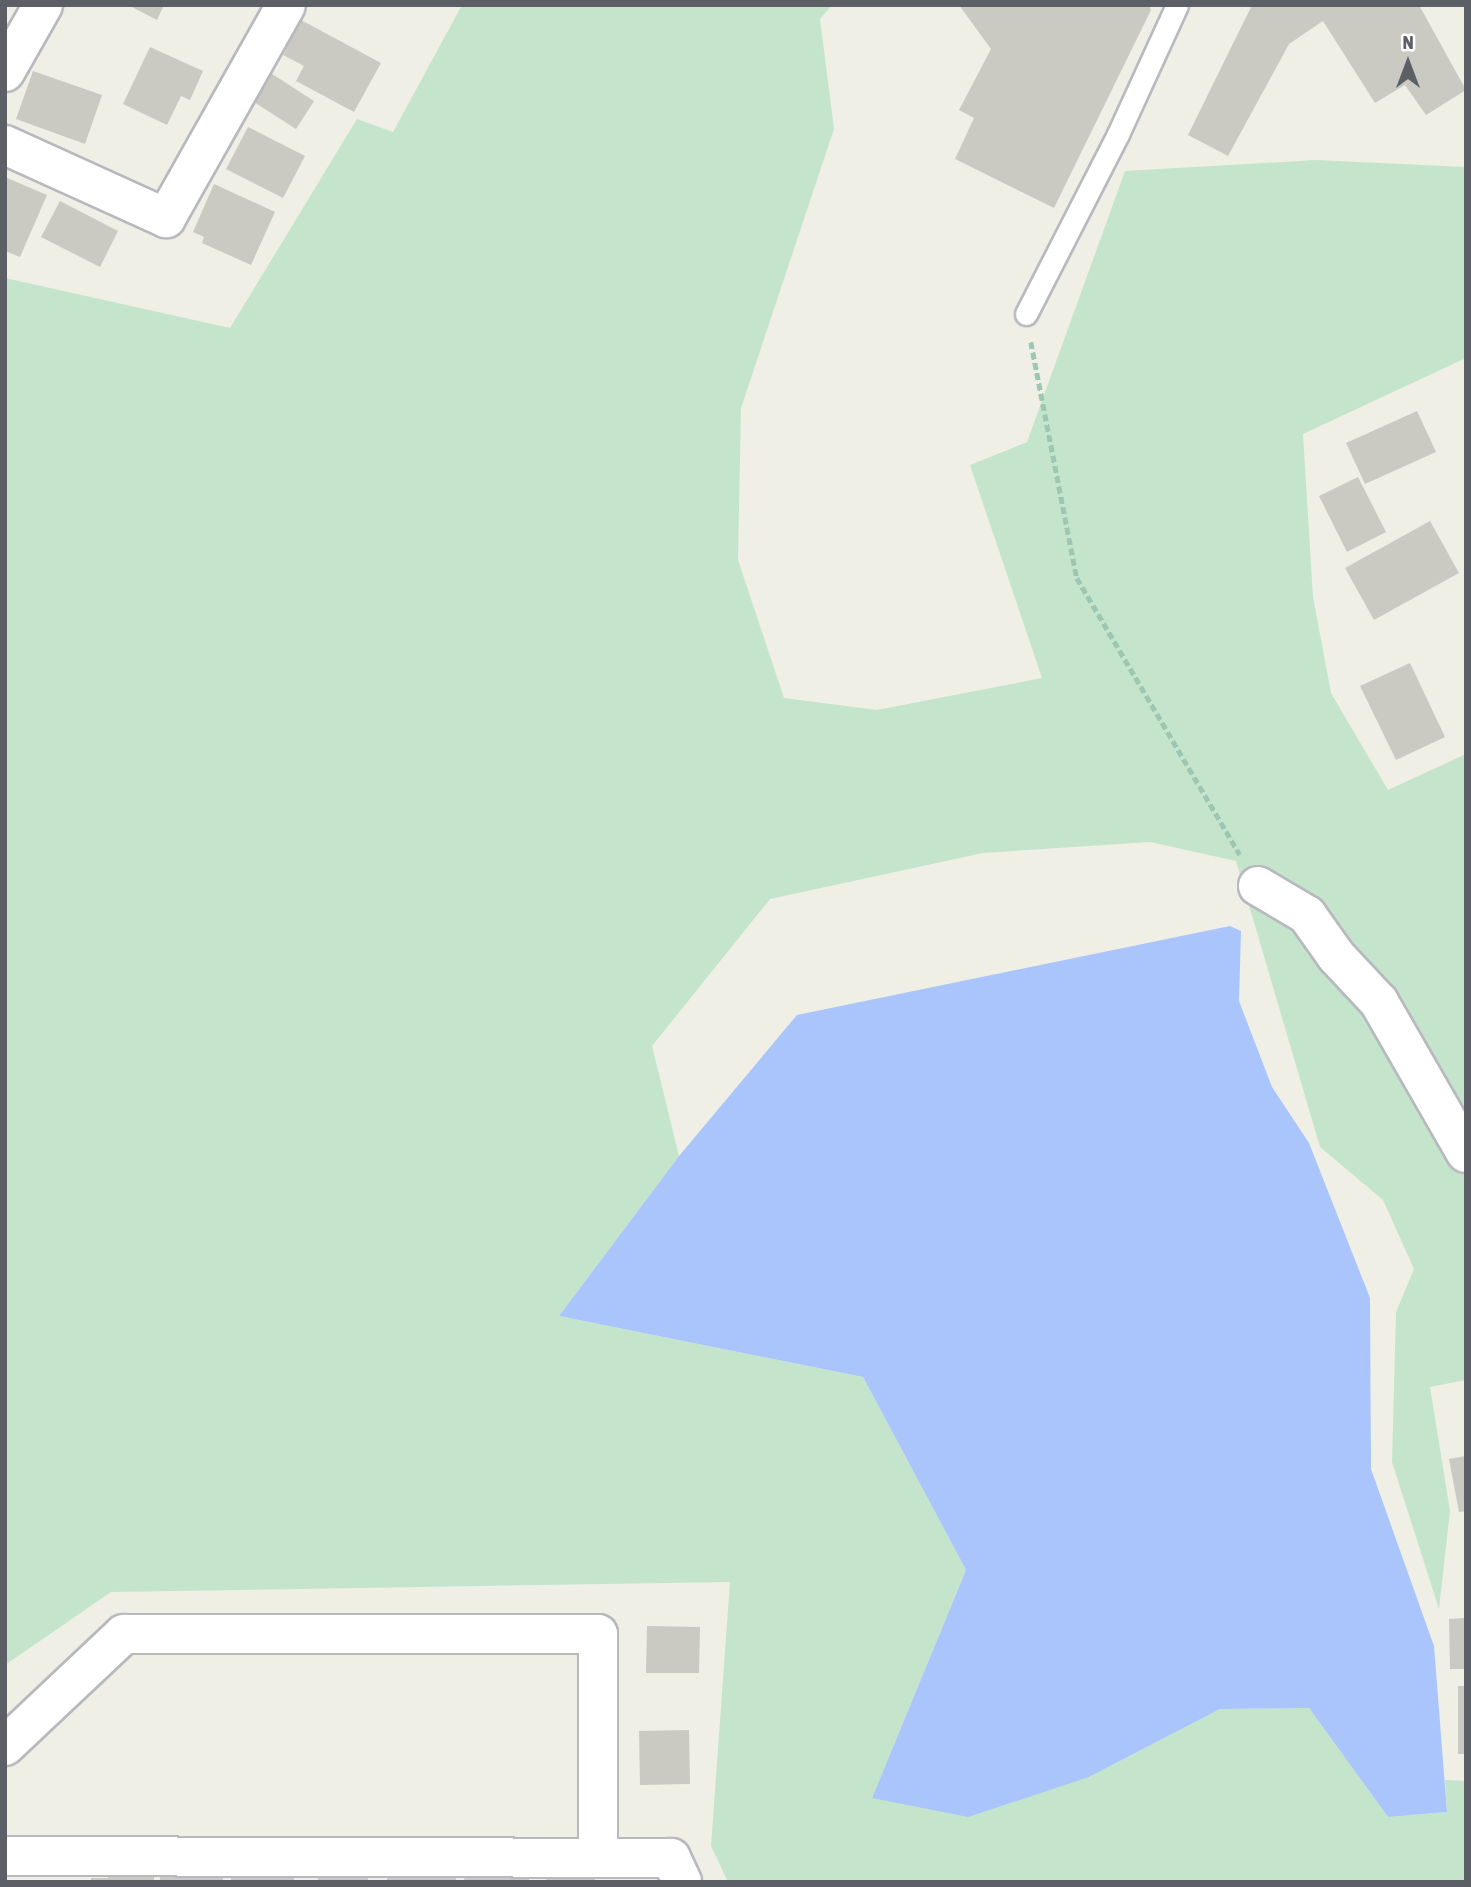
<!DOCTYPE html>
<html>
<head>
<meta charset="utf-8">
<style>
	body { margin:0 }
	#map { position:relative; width:1471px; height:1887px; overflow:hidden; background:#efefe6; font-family:"Asap Condensed",sans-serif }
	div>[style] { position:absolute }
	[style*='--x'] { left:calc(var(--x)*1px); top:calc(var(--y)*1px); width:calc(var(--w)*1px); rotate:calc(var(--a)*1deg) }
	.green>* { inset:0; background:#c4e5cc }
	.water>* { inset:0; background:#aac4fc }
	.building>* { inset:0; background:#cacac2 }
	.path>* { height:4.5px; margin-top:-2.25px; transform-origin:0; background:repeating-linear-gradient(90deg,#9dc6b3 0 7px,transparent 0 10.5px) }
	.roads { filter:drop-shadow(2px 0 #b8b9bf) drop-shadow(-2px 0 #b8b9bf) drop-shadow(0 2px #b8b9bf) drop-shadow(0 -2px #b8b9bf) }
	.lane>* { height:21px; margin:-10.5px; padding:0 10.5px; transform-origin:10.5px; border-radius:10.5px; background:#fff }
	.street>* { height:38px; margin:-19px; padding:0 19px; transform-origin:19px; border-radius:19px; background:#fff }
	span { translate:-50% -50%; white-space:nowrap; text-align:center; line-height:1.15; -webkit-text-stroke:5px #fff; paint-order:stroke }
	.frame { position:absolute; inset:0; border:7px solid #5d5f66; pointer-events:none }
	.north { position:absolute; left:1373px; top:28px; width:70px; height:70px; -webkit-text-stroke:5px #fff; paint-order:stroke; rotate:0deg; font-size:19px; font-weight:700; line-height:28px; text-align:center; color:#5d5f66 }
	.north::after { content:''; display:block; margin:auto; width:24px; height:32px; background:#5d5f66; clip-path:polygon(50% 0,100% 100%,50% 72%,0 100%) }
</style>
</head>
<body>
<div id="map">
	<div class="green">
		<div style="clip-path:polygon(462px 5px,832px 5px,820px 19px,834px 129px,741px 408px,738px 560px,784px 698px,877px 710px,1042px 678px,970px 465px,1027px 442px,1125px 171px,1316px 160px,1466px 167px,1466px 358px,1303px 434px,1313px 597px,1331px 693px,1388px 790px,1466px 754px,1466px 1380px,1430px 1387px,1450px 1511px,1439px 1609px,1392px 1462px,1396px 1312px,1414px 1269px,1383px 1200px,1320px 1147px,1236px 861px,1150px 842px,983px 853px,770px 899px,652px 1046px,679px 1156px,559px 1316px,863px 1377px,966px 1570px,872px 1798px,1089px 1777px,1220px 1709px,1309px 1708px,1388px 1817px,1447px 1812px,1445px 1780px,1466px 1781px,1466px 1882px,728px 1882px,711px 1846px,730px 1582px,111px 1592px,5px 1665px,5px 278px,230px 328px,357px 119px,393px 132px)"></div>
	</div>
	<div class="water">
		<div style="clip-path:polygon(1230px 926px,1241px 931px,1239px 1001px,1272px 1087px,1309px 1143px,1370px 1298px,1371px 1469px,1434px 1646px,1447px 1812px,1388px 1817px,1309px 1708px,1220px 1709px,1089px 1777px,968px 1817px,872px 1798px,966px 1570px,863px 1377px,559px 1316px,679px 1156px,797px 1015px)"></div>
	</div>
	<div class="building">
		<div style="clip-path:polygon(128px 5px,164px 5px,157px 20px)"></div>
		<div style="clip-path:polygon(959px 5px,1149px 5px,1151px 10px,1054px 208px,955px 159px,974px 118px,959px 110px,991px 49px)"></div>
		<div style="clip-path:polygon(1252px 5px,1419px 5px,1466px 90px,1426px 115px,1405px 85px,1375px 103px,1323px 21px,1289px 44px,1228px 156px,1188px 135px)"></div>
		<div style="clip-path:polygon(301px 20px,381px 63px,354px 112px,296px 81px,304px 66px,283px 55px)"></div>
		<div style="clip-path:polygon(150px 47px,203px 71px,190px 100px,181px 96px,167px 125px,123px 104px)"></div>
		<div style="clip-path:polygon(266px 70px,314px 101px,296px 129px,248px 98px)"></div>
		<div style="clip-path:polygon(33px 71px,102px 95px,85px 144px,16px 119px)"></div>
		<div style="clip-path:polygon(248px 127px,305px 156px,283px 198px,226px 169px)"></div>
		<div style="clip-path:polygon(5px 177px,47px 195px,20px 257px,5px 251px)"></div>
		<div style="clip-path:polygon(214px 184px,275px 212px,251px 265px,202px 243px,204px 237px,193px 232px)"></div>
		<div style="clip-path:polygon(60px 201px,118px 231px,100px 267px,41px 237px)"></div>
		<div style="clip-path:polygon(1417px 411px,1436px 452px,1365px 484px,1346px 443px)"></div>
		<div style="clip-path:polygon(1358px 477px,1386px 532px,1347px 552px,1319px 496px)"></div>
		<div style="clip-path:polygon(1430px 521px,1459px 573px,1374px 620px,1345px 568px)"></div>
		<div style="clip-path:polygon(1410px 663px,1445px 737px,1396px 760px,1360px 686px)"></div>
		<div style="clip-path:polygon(1466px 1456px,1466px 1511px,1459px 1512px,1449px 1459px)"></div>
		<div style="clip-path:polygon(1466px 1618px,1466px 1669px,1450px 1669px,1449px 1619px)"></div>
		<div style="clip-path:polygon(647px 1626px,700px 1627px,699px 1673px,646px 1673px)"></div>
		<div style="clip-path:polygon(1458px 1686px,1466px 1686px,1466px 1754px,1458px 1754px)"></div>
		<div style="clip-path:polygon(689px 1730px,690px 1784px,640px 1785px,639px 1731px)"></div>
		<div style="clip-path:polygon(465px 1864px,514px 1871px,514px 1877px,529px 1877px,529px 1882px,464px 1882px)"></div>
		<div style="clip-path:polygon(167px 1866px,223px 1867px,223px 1882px,160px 1882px,160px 1876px,167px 1876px)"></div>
		<div style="clip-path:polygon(237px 1866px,294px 1866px,294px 1882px,231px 1882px,231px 1877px,237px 1877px)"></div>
		<div style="clip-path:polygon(108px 1868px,154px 1868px,154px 1882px,91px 1882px,91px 1878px,108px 1878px)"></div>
		<div style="clip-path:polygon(409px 1868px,456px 1876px,456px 1882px,387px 1882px,387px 1877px,408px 1878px)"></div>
		<div style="clip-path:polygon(318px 1871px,368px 1872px,368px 1882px,318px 1882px)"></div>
		<div style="clip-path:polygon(547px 1871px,595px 1872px,595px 1882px,546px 1882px)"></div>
	</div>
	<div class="path">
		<div style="--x:1031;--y:342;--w:240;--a:79"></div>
		<div style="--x:1077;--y:578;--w:321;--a:59.5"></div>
	</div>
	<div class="roads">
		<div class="lane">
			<div style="--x:1026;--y:314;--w:202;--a:-62.9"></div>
			<div style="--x:1118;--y:134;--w:142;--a:-65.4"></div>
		</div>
		<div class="street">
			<div style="--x:5;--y:72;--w:77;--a:-60.4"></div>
			<div style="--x:5;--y:145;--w:177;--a:24.4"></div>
			<div style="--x:166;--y:218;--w:244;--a:-60.6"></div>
			<div style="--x:1258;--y:886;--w:57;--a:30.6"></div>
			<div style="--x:1307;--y:915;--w:50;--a:54.7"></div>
			<div style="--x:1336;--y:956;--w:63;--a:46.9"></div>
			<div style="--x:1379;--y:1002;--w:174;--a:60.1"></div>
			<div style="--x:5;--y:1746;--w:163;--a:-43.3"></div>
			<div style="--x:124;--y:1634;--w:474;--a:0"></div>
			<div style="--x:598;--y:1634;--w:221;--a:90"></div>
			<div style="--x:5;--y:1856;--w:666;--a:0.17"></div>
			<div style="--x:671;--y:1858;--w:26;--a:65"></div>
		</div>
	</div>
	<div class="frame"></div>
	<div class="north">N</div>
</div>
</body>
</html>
